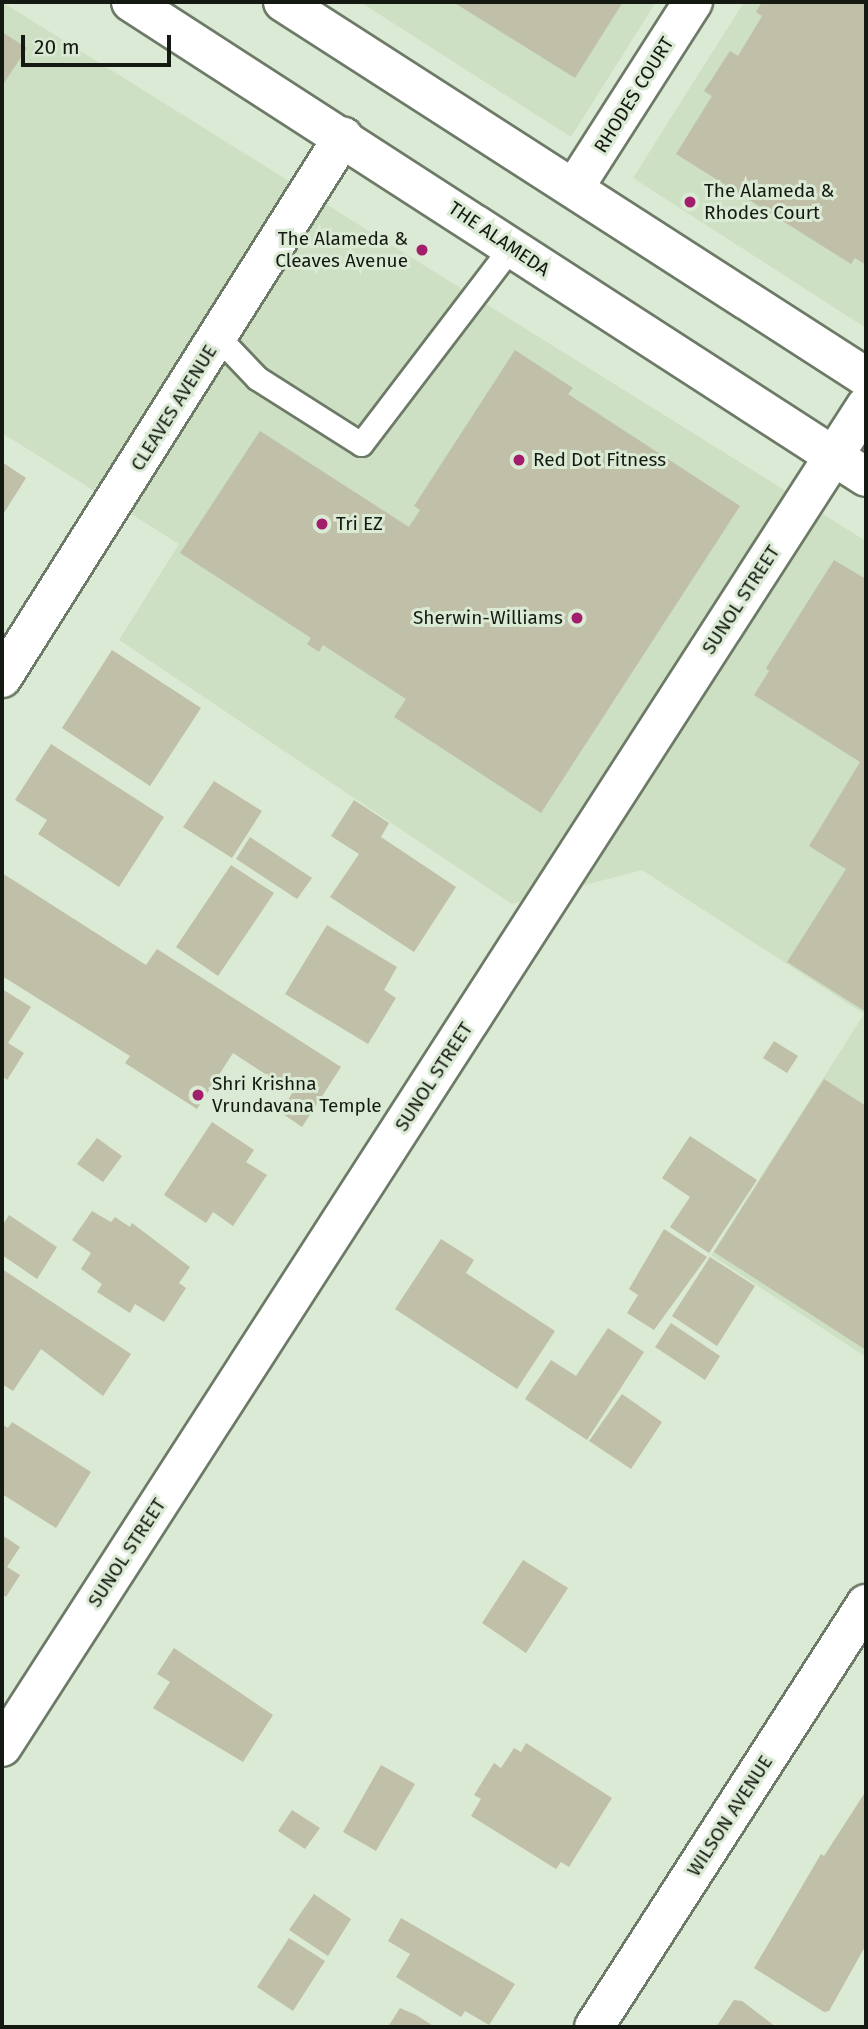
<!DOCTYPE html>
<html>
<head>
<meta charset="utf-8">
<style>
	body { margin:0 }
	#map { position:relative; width:868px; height:2029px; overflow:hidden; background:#dbead4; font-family:"Fira Sans",sans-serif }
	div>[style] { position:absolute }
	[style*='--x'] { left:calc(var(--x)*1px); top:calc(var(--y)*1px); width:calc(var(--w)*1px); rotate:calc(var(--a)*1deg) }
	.built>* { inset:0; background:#cde0c4 }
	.building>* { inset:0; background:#c0bfa7 }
	.roads { filter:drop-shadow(2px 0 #6d7a67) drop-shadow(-2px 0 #6d7a67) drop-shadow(0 2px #6d7a67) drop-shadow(0 -2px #6d7a67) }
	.lane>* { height:23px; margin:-11.5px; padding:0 11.5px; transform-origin:11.5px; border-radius:11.5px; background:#fff }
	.street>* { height:38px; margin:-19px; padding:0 19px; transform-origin:19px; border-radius:19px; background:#fff }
	.secondary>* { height:38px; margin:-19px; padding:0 19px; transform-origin:19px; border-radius:19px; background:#fff }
	.primary>* { height:38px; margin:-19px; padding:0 19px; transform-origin:19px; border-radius:19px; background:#fff }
	.dots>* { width:19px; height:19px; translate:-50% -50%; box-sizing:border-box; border:4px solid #dbead4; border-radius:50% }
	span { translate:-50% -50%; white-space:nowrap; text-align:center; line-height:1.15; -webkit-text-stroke:6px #dbead4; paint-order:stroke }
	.street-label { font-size:19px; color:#141911 }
	.poi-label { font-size:19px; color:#141911 }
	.left { translate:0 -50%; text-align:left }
	.right { translate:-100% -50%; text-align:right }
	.frame { position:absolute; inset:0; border:4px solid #141911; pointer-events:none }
	.scale { position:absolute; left:21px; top:35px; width:150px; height:32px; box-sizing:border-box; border:4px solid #141911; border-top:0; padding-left:9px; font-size:21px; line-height:24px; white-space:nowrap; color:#141911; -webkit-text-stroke:5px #dbead4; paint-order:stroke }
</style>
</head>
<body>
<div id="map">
	<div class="built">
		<div style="clip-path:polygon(2px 2px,866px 541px,866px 1357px,711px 1255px,864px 1014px,642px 870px,512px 904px,119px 640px,179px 544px,2px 433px)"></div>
		<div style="clip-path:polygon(360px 2px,656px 2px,571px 137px)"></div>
		<div style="clip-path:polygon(744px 2px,866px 2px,866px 328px,633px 178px)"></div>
	</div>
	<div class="building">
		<div style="clip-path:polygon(453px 2px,623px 2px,575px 78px)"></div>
		<div style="clip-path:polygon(762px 2px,866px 2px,866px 265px,855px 258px,851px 264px,676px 154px,712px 96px,704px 91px,730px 51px,738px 56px,762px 16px,756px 12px)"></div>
		<div style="clip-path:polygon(2px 32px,27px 48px,2px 86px)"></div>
		<div style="clip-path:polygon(515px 350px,573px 388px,568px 394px,740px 506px,541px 813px,394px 717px,406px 699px,323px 645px,319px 652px,307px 644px,311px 638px,180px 553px,260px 431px,409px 527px,420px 510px,414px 506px)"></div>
		<div style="clip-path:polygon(2px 462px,26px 478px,2px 516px)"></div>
		<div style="clip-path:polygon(834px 560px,866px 579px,866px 1012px,787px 962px,846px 869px,809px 846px,860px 762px,754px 695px,769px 671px,766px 668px)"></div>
		<div style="clip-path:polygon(112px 650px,201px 708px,150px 786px,62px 728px)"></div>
		<div style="clip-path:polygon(51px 744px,164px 817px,119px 887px,38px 834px,47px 820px,15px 800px)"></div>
		<div style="clip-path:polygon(214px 781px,262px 811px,232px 858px,183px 827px)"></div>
		<div style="clip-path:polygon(354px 800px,389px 823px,381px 837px,456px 887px,414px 952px,330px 897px,359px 854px,331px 836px)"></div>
		<div style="clip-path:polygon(250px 837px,312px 878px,297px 899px,236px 859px)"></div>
		<div style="clip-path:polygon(231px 865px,274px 893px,218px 976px,176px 947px)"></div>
		<div style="clip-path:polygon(2px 873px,146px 965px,157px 949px,341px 1067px,302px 1127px,280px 1112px,293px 1092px,233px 1053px,197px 1109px,125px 1063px,130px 1056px,2px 976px)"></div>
		<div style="clip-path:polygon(327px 925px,397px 967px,384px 990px,396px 998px,368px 1044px,285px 994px)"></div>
		<div style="clip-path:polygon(2px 989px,31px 1007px,8px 1043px,24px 1053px,7px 1080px,2px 1076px)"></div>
		<div style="clip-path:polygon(774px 1041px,798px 1056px,787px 1073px,763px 1058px)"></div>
		<div style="clip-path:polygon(824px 1079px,866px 1106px,866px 1350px,714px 1252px)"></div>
		<div style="clip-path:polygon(212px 1122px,254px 1150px,246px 1162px,267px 1175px,233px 1226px,213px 1212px,206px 1223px,164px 1195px)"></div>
		<div style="clip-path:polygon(690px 1136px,757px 1180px,709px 1253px,670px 1227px,690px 1197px,662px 1178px)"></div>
		<div style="clip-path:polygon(97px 1138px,122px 1156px,103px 1182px,77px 1164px)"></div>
		<div style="clip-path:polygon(92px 1211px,111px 1222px,115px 1217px,130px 1227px,132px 1223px,190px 1267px,179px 1283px,186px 1288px,164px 1322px,135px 1304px,130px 1313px,97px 1292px,102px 1284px,81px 1269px,91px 1253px,72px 1240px)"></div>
		<div style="clip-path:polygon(9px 1215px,57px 1247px,37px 1279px,2px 1255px,2px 1226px)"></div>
		<div style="clip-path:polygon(664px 1229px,707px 1257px,654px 1330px,627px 1313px,638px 1295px,629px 1289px)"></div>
		<div style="clip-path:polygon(441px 1239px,474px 1260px,466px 1273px,555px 1331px,517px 1389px,395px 1309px)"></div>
		<div style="clip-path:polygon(710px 1257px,755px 1286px,717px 1346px,672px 1316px)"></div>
		<div style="clip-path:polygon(2px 1269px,131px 1354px,103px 1396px,41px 1349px,13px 1391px,2px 1384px)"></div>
		<div style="clip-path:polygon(671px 1323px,720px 1356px,705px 1380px,655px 1347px)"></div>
		<div style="clip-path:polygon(608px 1328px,644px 1352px,587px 1440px,525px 1399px,551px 1360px,576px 1376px)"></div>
		<div style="clip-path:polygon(622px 1394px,662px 1422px,631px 1469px,589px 1441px)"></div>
		<div style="clip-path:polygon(12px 1422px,91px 1472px,56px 1528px,2px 1494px,2px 1424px,8px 1428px)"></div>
		<div style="clip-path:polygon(2px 1535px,20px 1547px,7px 1567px,20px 1575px,6px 1597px,2px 1594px)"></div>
		<div style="clip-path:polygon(523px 1560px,568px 1588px,526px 1653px,482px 1623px)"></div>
		<div style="clip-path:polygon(174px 1648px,273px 1715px,243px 1762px,153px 1708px,170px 1682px,157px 1674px)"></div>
		<div style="clip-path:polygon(526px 1743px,612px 1798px,569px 1867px,561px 1862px,556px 1869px,471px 1816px,481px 1799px,474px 1795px,494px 1763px,501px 1768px,514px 1748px,521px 1752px)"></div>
		<div style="clip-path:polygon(381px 1765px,415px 1784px,376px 1851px,343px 1832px)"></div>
		<div style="clip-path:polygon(866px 1791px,866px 1945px,829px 2011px,824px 2012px,754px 1968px,821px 1854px,824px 1856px)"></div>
		<div style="clip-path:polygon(292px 1810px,320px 1828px,305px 1849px,278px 1831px)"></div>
		<div style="clip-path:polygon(314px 1894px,351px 1919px,328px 1956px,289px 1930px)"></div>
		<div style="clip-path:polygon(401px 1918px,515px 1984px,489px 2025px,465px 2011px,461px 2017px,396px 1977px,410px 1954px,388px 1941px)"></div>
		<div style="clip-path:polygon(289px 1938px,325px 1961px,293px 2011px,257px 1987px)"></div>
		<div style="clip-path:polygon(734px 2000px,742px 2001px,776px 2027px,716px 2027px)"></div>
		<div style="clip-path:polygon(400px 2008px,416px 2015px,435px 2027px,388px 2027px)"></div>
	</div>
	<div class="roads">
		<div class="lane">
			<div style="--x:218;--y:337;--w:57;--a:46.4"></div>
			<div style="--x:257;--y:378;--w:123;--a:32.4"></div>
			<div style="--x:361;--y:444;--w:248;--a:-52.7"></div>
		</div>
		<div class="street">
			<div style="--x:574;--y:188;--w:221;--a:-57.4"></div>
			<div style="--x:2;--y:678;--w:640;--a:-57.78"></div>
			<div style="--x:594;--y:2027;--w:503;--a:-57.26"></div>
		</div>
		<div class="secondary">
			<div style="--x:2;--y:1747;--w:1595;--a:-57.21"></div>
		</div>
		<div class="primary">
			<div style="--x:131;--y:2;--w:875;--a:32.87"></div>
			<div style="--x:283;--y:2;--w:693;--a:32.75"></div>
		</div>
	</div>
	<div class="dots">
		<div style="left:690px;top:202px;background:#a21d6b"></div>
		<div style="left:422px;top:250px;background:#a21d6b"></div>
		<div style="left:519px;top:460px;background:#a21d6b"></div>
		<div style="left:322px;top:524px;background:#a21d6b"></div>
		<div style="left:577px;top:618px;background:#a21d6b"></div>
		<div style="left:198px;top:1095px;background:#a21d6b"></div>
	</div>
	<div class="street-label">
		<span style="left:634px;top:95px;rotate:-58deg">RHODES COURT</span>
		<span style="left:499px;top:239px;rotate:34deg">THE ALAMEDA</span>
		<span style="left:174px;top:408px;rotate:-58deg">CLEAVES AVENUE</span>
		<span style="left:741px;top:600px;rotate:-57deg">SUNOL STREET</span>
		<span style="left:434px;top:1077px;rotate:-57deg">SUNOL STREET</span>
		<span style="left:127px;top:1553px;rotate:-57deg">SUNOL STREET</span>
		<span style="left:730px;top:1816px;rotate:-57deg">WILSON AVENUE</span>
	</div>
	<div class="poi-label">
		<span class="left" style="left:704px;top:202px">The Alameda &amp;<br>Rhodes Court</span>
		<span class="right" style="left:408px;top:250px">The Alameda &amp;<br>Cleaves Avenue</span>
		<span class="left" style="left:533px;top:460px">Red Dot Fitness</span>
		<span class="left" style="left:336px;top:524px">Tri EZ</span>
		<span class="right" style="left:563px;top:618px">Sherwin-Williams</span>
		<span class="left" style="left:212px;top:1095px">Shri Krishna<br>Vrundavana Temple</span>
	</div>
	<div class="frame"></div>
	<div class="scale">20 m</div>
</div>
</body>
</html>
